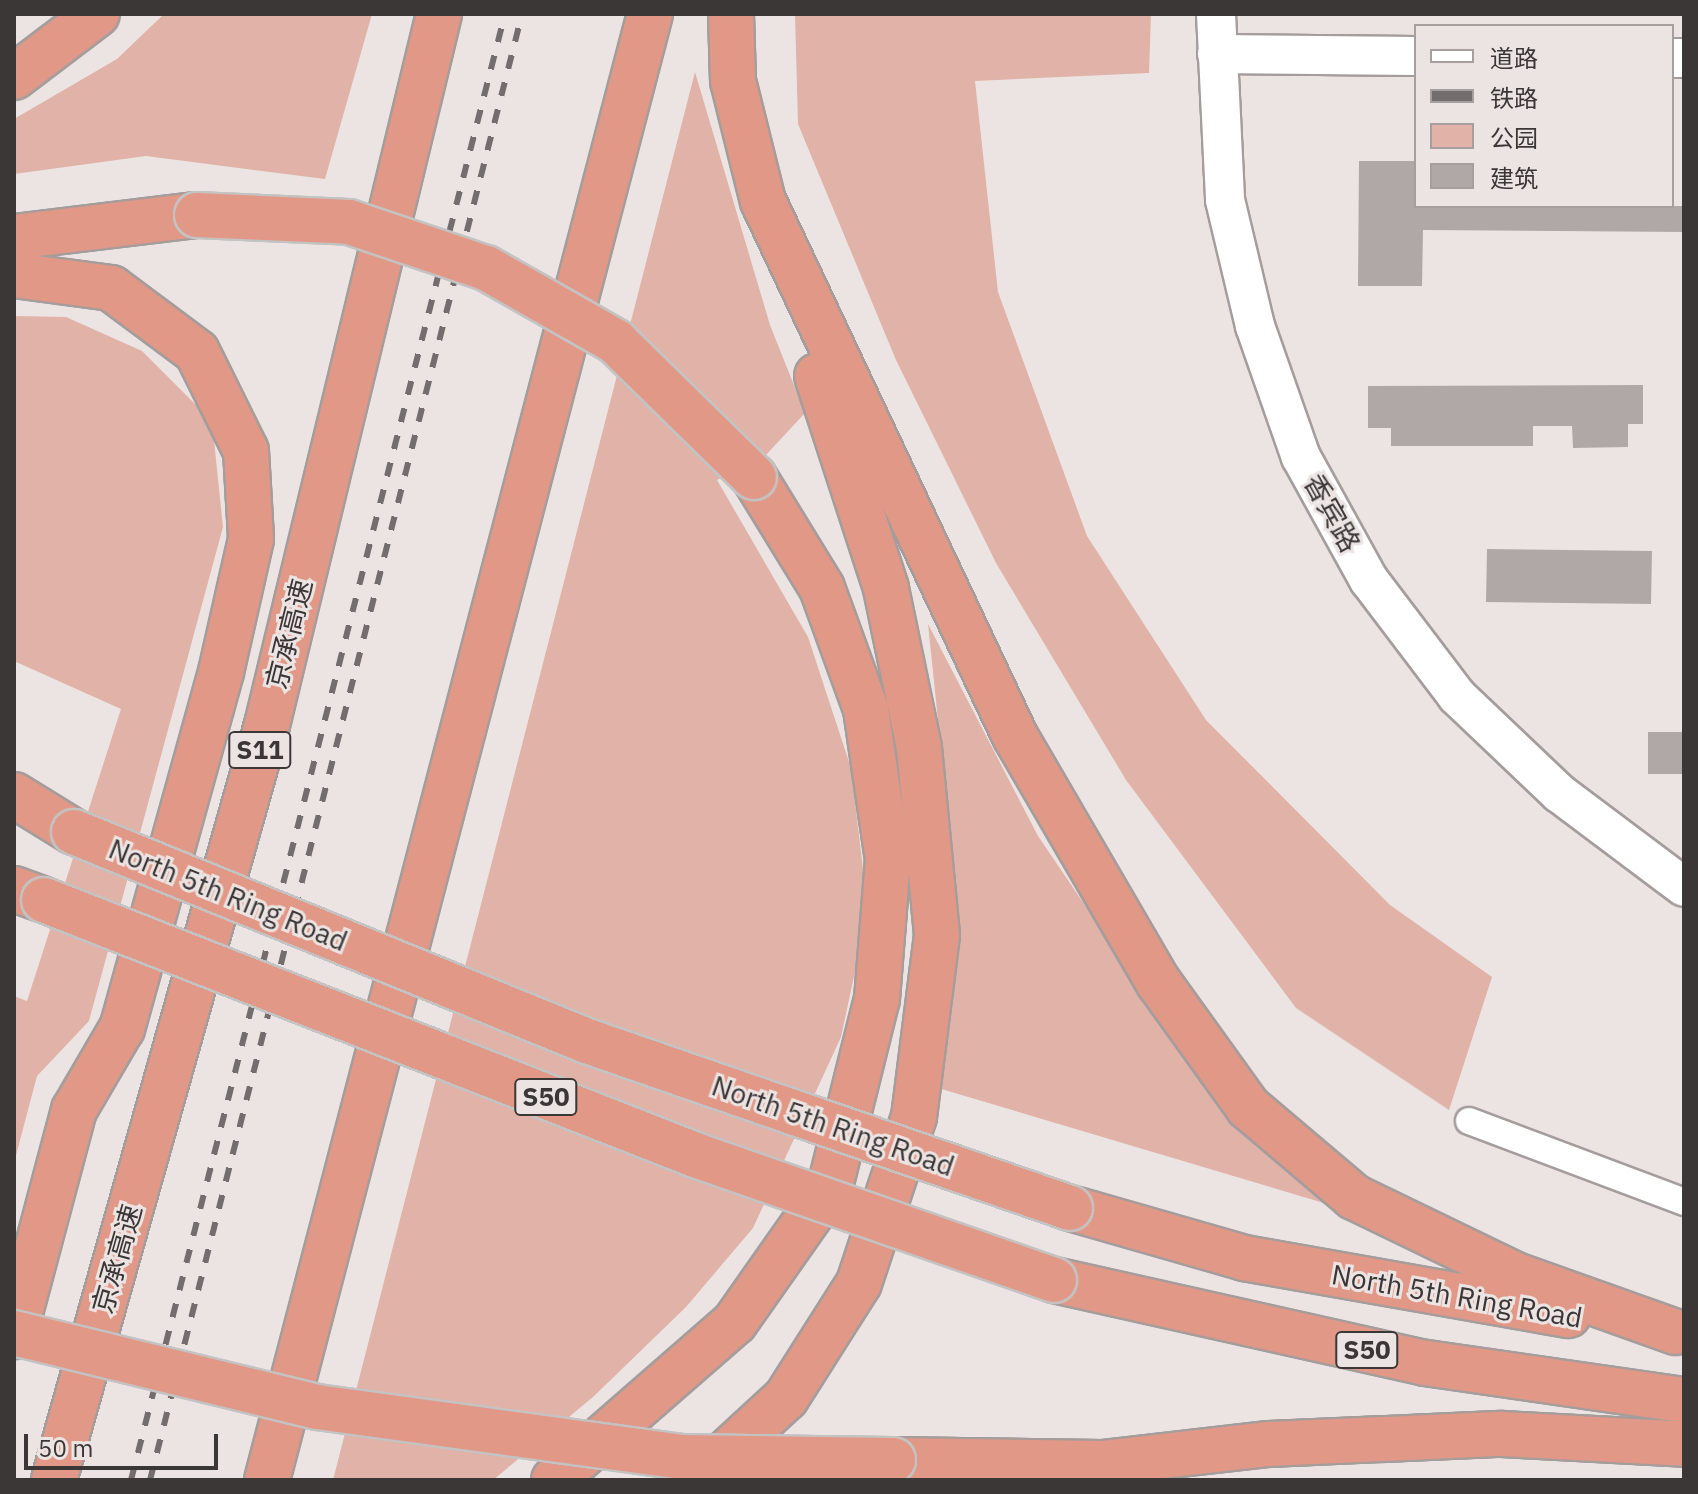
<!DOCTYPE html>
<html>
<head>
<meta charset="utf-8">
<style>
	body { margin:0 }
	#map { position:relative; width:1698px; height:1494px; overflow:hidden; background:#ece4e2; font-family:"IBM Plex Sans","Noto Sans SC",sans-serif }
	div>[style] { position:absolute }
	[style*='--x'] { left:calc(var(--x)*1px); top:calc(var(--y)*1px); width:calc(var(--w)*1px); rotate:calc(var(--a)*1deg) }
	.green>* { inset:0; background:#e0b2a8 }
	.building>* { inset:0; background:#afa8a6 }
	.roads { filter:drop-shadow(2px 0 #a59d9c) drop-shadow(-2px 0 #a59d9c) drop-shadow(0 2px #a59d9c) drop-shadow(0 -2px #a59d9c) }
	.street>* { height:26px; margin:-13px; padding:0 13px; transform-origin:13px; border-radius:13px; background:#fff }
	.secondary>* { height:38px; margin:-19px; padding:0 19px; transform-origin:19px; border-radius:19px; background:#fff }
	.highway>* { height:44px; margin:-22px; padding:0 22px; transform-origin:22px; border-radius:22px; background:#e29887 }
	.rail>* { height:6px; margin-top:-3px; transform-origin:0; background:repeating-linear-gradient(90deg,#736e6d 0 14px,transparent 0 28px) }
	.bridges { filter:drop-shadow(2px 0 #c4c3c3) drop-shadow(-2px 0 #c4c3c3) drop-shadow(0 2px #c4c3c3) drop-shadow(0 -2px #c4c3c3) }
	.highway-bridge>* { height:44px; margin:-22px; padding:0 22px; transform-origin:22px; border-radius:22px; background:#e29887 }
	span { translate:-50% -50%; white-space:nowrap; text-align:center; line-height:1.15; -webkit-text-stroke:6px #ece4e2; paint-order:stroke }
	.shield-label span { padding:2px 6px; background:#ece4e2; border:2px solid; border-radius:6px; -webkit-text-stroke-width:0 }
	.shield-label { font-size:26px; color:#3a3736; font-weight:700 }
	.street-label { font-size:28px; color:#3a3736 }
	.frame { position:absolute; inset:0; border:16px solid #3a3736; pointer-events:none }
	.legend { position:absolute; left:1414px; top:24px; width:260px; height:184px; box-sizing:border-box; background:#ece4e2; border:2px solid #a59f9d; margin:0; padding:10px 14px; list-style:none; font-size:24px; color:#3a3736 }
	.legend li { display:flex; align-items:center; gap:16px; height:40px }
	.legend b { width:40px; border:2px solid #a59f9d }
	.scale { position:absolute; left:24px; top:1434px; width:194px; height:36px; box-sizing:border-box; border:4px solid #3a3736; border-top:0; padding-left:10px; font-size:24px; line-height:28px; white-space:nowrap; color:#3a3736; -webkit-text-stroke:6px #ece4e2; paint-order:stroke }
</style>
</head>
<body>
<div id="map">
	<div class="green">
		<div style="clip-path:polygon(164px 14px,372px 14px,325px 179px,146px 156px,14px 174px,14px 119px,117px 59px)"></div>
		<div style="clip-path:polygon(795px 14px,1151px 14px,1149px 73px,975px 81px,998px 292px,1087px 536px,1206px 720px,1390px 905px,1492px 977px,1449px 1110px,1296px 1008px,1126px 780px,996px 563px,896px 360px,798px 124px)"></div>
		<div style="clip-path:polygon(695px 72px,770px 325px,805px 413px,765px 456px,717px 480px,808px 637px,851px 768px,868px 911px,841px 1037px,753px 1228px,686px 1307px,593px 1397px,493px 1480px,333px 1480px)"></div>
		<div style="clip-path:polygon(14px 316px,66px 317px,142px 351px,212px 421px,223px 527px,89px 1021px,37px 1076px,14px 1163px,14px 996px,27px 1001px,121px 709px,14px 661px)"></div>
		<div style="clip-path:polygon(928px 624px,1038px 836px,1194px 1066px,1327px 1204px,938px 1088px,953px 954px,950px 835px)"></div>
	</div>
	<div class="building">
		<div style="clip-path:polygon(1359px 161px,1416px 161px,1416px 206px,1684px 206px,1684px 232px,1423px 230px,1422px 286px,1358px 286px)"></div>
		<div style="clip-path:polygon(1643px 385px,1643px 424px,1628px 424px,1628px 447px,1573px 448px,1572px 426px,1533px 426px,1533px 446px,1391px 446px,1391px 428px,1368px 428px,1368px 386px)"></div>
		<div style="clip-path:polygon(1487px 549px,1652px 551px,1651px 604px,1486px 602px)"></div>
		<div style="clip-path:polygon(1648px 732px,1684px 732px,1684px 774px,1648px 774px)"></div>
	</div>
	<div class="roads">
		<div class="street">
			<div style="--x:1469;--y:1121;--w:230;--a:20.6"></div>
		</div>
		<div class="secondary">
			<div style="--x:1216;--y:14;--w:186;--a:87.2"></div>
			<div style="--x:1225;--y:200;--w:130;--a:76.6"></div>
			<div style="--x:1255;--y:326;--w:139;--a:70.7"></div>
			<div style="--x:1301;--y:457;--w:141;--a:61.1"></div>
			<div style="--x:1369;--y:580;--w:146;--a:52.8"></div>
			<div style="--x:1457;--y:696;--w:141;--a:43.6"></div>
			<div style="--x:1559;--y:793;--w:156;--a:36.9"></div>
			<div style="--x:1217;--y:54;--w:199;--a:0.6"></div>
			<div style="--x:1672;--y:58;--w:12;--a:0"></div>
		</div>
		<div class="highway">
			<div style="--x:731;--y:14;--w:67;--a:88.3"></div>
			<div style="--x:733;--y:81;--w:124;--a:76"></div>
			<div style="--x:763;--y:201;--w:591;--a:64.78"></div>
			<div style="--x:1015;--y:736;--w:286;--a:59.8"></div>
			<div style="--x:1159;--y:983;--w:153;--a:54.3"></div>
			<div style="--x:1248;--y:1107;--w:139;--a:40.3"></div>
			<div style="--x:1354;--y:1197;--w:177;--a:25.8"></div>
			<div style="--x:1513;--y:1274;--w:173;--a:19.6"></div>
			<div style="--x:14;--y:77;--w:104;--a:-37.2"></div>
			<div style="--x:14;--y:237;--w:184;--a:-6.9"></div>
			<div style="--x:14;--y:275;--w:98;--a:7.6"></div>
			<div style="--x:111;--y:288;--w:107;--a:36.7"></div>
			<div style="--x:197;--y:352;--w:110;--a:63.7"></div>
			<div style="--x:246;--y:451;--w:88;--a:86.7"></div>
			<div style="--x:251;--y:539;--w:136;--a:102.7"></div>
			<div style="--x:221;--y:672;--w:370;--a:105.5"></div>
			<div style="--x:122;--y:1028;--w:95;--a:120.3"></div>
			<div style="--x:74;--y:1110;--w:234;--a:104.9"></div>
			<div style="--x:14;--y:795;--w:70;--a:31.7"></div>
			<div style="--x:14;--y:889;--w:32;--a:20"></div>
			<div style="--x:1070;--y:1208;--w:181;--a:16"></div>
			<div style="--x:1244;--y:1258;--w:329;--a:10"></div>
			<div style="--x:1054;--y:1280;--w:381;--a:12.6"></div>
			<div style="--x:1426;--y:1363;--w:261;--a:8.2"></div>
			<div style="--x:893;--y:1460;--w:209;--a:0.8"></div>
			<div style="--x:1102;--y:1463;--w:168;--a:-6.5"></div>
			<div style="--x:1269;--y:1444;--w:233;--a:-2.5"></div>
			<div style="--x:1502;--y:1434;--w:182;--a:3.1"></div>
			<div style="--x:54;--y:1480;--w:784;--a:-74.25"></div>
			<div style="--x:267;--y:725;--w:732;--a:-76.4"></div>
			<div style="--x:267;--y:1480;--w:1515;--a:-75.36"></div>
			<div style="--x:554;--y:1480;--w:240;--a:-41.1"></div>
			<div style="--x:735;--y:1322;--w:165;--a:-54.9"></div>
			<div style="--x:830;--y:1187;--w:194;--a:-76"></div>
			<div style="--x:877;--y:999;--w:139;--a:-85.5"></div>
			<div style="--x:888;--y:860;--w:153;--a:-98.3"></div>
			<div style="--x:866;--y:709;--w:129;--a:-110"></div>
			<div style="--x:822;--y:588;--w:130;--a:-121.5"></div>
			<div style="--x:697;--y:1480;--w:121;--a:-42.7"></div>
			<div style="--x:786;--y:1398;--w:136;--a:-57.6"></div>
			<div style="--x:859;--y:1283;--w:175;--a:-71.7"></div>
			<div style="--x:914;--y:1117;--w:183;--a:-82.8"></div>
			<div style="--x:937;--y:935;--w:188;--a:-95.5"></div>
			<div style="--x:919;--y:748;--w:163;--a:-101.7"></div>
			<div style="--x:886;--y:588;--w:223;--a:-108"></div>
		</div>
	</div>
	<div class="rail">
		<div style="--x:131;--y:1480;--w:1513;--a:-75.69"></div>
		<div style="--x:150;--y:1480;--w:1512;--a:-75.76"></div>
	</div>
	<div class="bridges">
		<div class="highway-bridge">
			<div style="--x:197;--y:215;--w:152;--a:2.6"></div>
			<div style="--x:349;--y:222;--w:145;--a:18.6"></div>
			<div style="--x:486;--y:268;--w:150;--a:29.6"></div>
			<div style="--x:616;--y:342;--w:193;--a:44.4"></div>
			<div style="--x:74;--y:832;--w:554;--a:22.17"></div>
			<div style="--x:587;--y:1041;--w:511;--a:19.07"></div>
			<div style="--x:44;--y:900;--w:702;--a:21.38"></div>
			<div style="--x:698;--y:1156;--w:377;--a:19.2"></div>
			<div style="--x:14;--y:1333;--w:312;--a:13.7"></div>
			<div style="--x:317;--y:1407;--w:367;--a:7.8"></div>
			<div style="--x:681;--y:1457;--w:212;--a:0.8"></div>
		</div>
	</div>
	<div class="shield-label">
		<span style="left:260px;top:750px">S11</span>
		<span style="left:546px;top:1097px">S50</span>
		<span style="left:1367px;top:1350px">S50</span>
	</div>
	<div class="street-label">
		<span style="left:1332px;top:513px;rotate:61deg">香宾路</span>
		<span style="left:289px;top:634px;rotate:-76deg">京承高速</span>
		<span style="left:228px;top:895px;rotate:22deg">North 5th Ring Road</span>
		<span style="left:833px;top:1126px;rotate:19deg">North 5th Ring Road</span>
		<span style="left:117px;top:1259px;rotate:-74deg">京承高速</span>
		<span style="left:1457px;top:1296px;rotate:10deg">North 5th Ring Road</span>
	</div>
	<div class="frame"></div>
	<ul class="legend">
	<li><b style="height:10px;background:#fff"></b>道路</li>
	<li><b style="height:10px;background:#736e6d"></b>铁路</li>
	<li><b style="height:22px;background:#e0b2a8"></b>公园</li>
	<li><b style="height:22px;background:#afa8a6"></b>建筑</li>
	</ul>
	<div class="scale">50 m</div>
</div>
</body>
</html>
